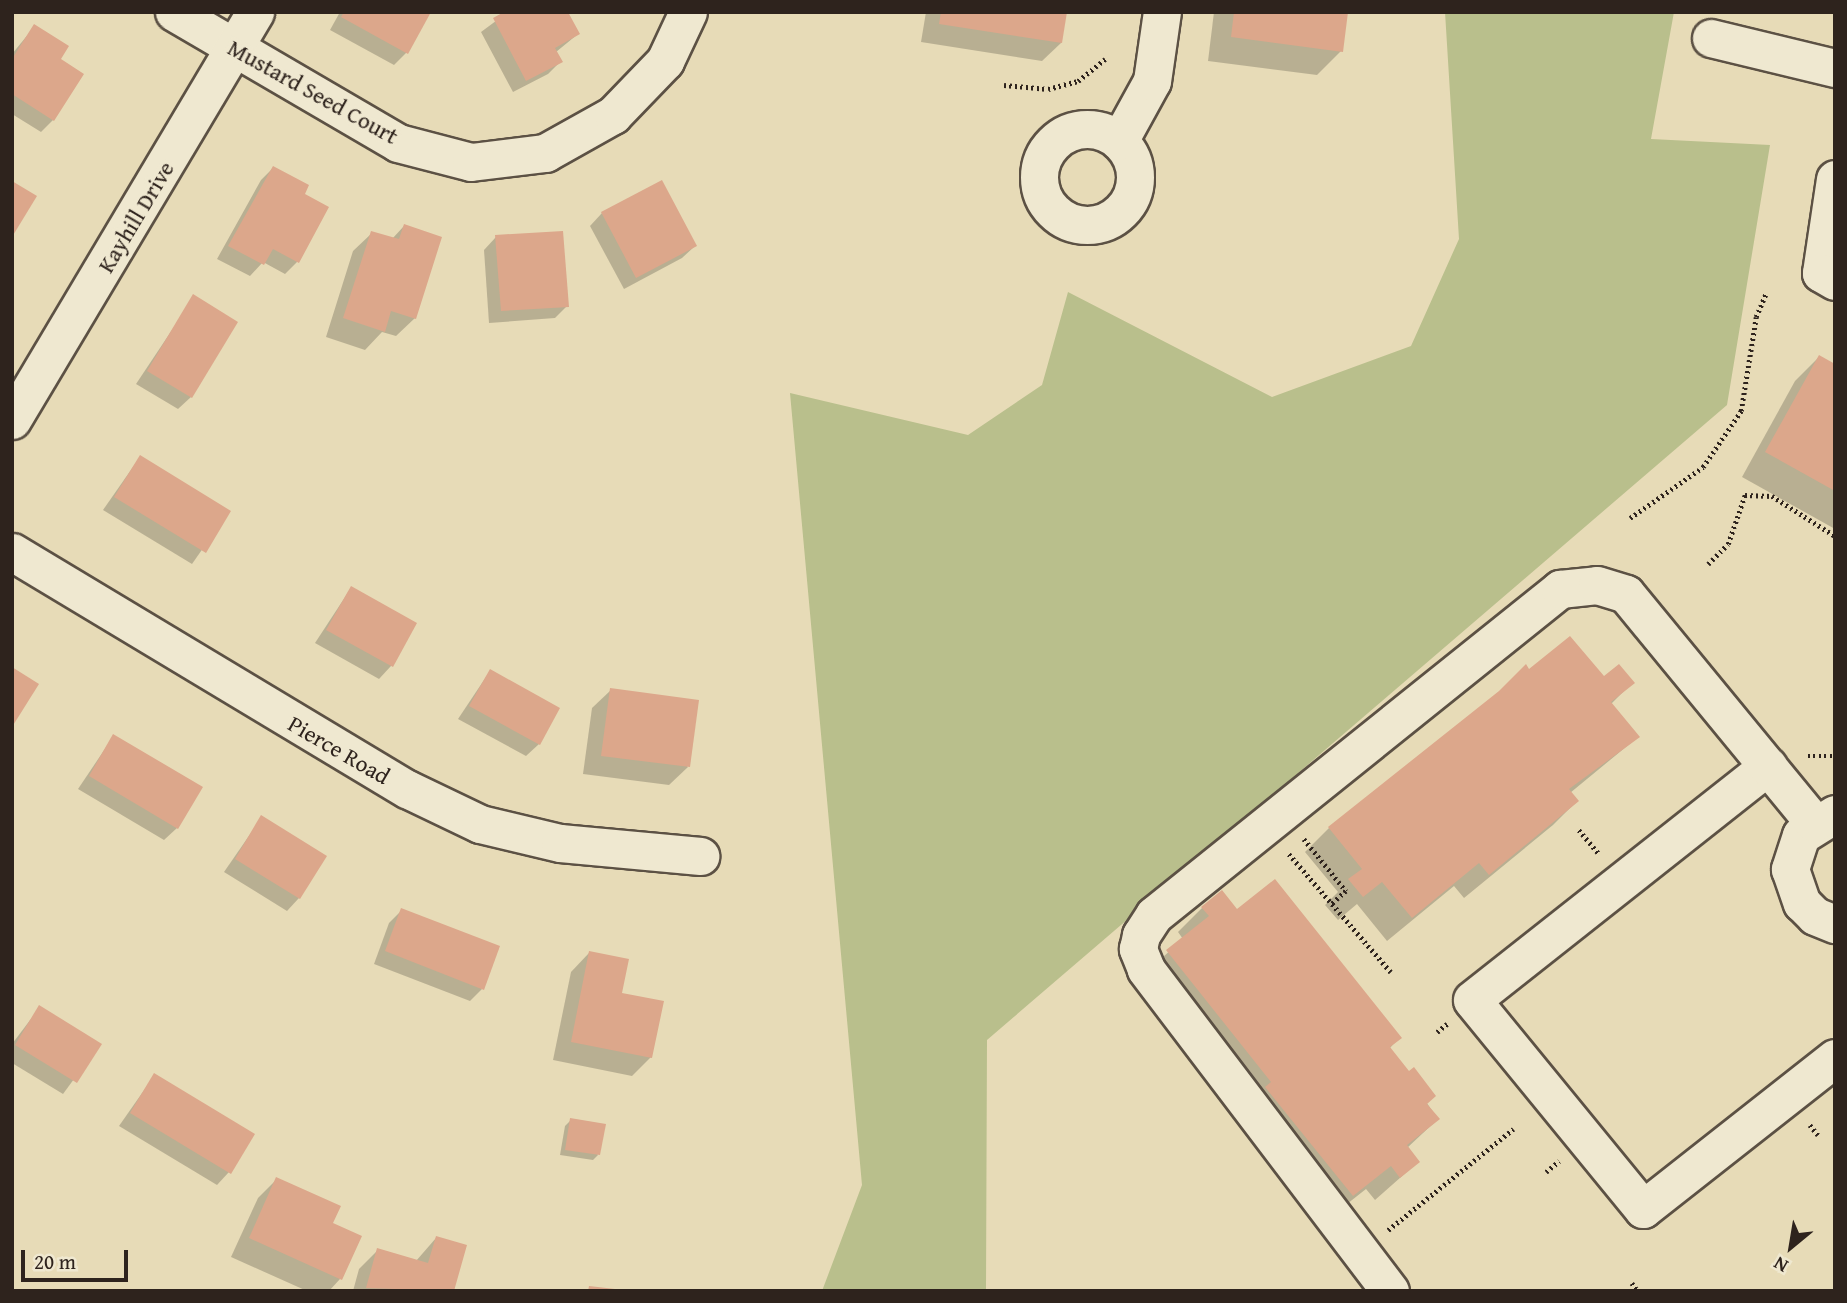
<!DOCTYPE html>
<html>
<head>
<meta charset="utf-8">
<style>
	body { margin:0 }
	#map { position:relative; width:1847px; height:1303px; overflow:hidden; background:#e7dbb7; font-family:"Gentium Book Plus",serif }
	div>[style] { position:absolute }
	[style*='--x'] { left:calc(var(--x)*1px); top:calc(var(--y)*1px); width:calc(var(--w)*1px); rotate:calc(var(--a)*1deg) }
	.green>* { inset:0; background:#b9bf8c }
	.shadow>* { inset:0; background:#0003 }
	.building>* { inset:0; background:#dca78b }
	.path>* { height:4.5px; margin-top:-2.25px; transform-origin:0; background:repeating-linear-gradient(90deg,#2e231d 0 2px,transparent 0 5.5px) }
	.roads { filter:drop-shadow(2px 0 #5c5144) drop-shadow(-2px 0 #5c5144) drop-shadow(0 2px #5c5144) drop-shadow(0 -2px #5c5144) }
	.minor>* { height:37px; margin:-18.5px; padding:0 18.5px; transform-origin:18.5px; border-radius:18.5px; background:#efe8d0 }
	.minor>.ring { margin:-18.5px; padding:0; box-sizing:content-box; background:none; border:37px solid #efe8d0; border-radius:50% }
	span { translate:-50% -50%; white-space:nowrap; text-align:center; line-height:1.15; -webkit-text-stroke:7px #efe8d0; paint-order:stroke }
	.street-label { font-size:23px; color:#2e231d }
	.frame { position:absolute; inset:0; border:14px solid #2e231d; pointer-events:none }
	.north { position:absolute; left:1756px; top:1212px; width:70px; height:70px; -webkit-text-stroke:5px #efe8d0; paint-order:stroke; rotate:210deg; font-size:19px; font-weight:700; line-height:28px; text-align:center; color:#2e231d }
	.north::after { content:''; display:block; margin:auto; width:24px; height:32px; background:#2e231d; clip-path:polygon(50% 0,100% 100%,50% 72%,0 100%) }
	.scale { position:absolute; left:21px; top:1250px; width:107px; height:32px; box-sizing:border-box; border:4px solid #2e231d; border-top:0; padding-left:9px; font-size:21px; line-height:24px; white-space:nowrap; color:#2e231d; -webkit-text-stroke:5px #efe8d0; paint-order:stroke }
</style>
</head>
<body>
<div id="map">
	<div class="green">
		<div style="clip-path:polygon(1445px 12px,1674px 12px,1651px 139px,1770px 145px,1727px 405px,987px 1040px,986px 1291px,822px 1291px,862px 1185px,790px 393px,968px 435px,1042px 385px,1068px 292px,1272px 397px,1411px 346px,1459px 239px)"></div>
	</div>
	<div class="shadow">
		<div style="clip-path:polygon(340px 12px,429px 12px,406px 53px,394px 65px,330px 30px)"></div>
		<div style="clip-path:polygon(508px 12px,578px 34px,556px 52px,561px 61px,548px 74px,513px 92px,481px 32px)"></div>
		<div style="clip-path:polygon(926px 12px,1065px 12px,1061px 43px,1042px 61px,921px 42px)"></div>
		<div style="clip-path:polygon(1214px 12px,1347px 12px,1341px 51px,1317px 75px,1208px 61px)"></div>
		<div style="clip-path:polygon(35px 26px,58px 60px,53px 120px,41px 132px,12px 114px,12px 54px)"></div>
		<div style="clip-path:polygon(273px 168px,302px 195px,327px 208px,297px 262px,285px 274px,263px 262px,250px 276px,217px 259px,261px 180px)"></div>
		<div style="clip-path:polygon(602px 213px,695px 246px,682px 258px,624px 289px,590px 226px)"></div>
		<div style="clip-path:polygon(404px 226px,415px 318px,396px 336px,382px 332px,365px 350px,326px 337px,353px 251px,372px 233px,392px 239px)"></div>
		<div style="clip-path:polygon(496px 237px,567px 306px,555px 318px,489px 323px,484px 250px)"></div>
		<div style="clip-path:polygon(194px 297px,191px 397px,178px 409px,136px 384px)"></div>
		<div style="clip-path:polygon(1819px 357px,1835px 365px,1835px 529px,1742px 477px,1795px 381px)"></div>
		<div style="clip-path:polygon(140px 457px,229px 511px,192px 564px,103px 510px)"></div>
		<div style="clip-path:polygon(351px 588px,415px 624px,391px 666px,379px 679px,315px 643px)"></div>
		<div style="clip-path:polygon(490px 671px,539px 744px,526px 756px,458px 719px)"></div>
		<div style="clip-path:polygon(1603px 679px,1632px 683px,1611px 704px,1638px 737px,1570px 793px,1577px 801px,1553px 825px,1464px 898px,1454px 886px,1387px 941px,1357px 904px,1338px 920px,1325px 905px,1338px 892px,1305px 852px,1329px 828px,1501px 692px)"></div>
		<div style="clip-path:polygon(611px 690px,688px 767px,669px 785px,583px 774px,592px 708px)"></div>
		<div style="clip-path:polygon(113px 737px,177px 828px,164px 840px,78px 789px)"></div>
		<div style="clip-path:polygon(262px 817px,299px 898px,287px 911px,224px 872px)"></div>
		<div style="clip-path:polygon(1202px 908px,1237px 912px,1399px 1038px,1389px 1049px,1438px 1119px,1407px 1148px,1418px 1162px,1375px 1200px,1366px 1189px,1328px 1219px,1143px 975px,1183px 939px,1178px 932px)"></div>
		<div style="clip-path:polygon(402px 910px,482px 989px,470px 1001px,374px 964px,389px 923px)"></div>
		<div style="clip-path:polygon(589px 953px,651px 1057px,632px 1076px,553px 1060px,571px 972px)"></div>
		<div style="clip-path:polygon(40px 1007px,99px 1045px,63px 1094px,12px 1063px,12px 1044px)"></div>
		<div style="clip-path:polygon(154px 1076px,229px 1172px,217px 1185px,119px 1126px)"></div>
		<div style="clip-path:polygon(571px 1120px,598px 1155px,593px 1160px,560px 1155px,565px 1126px)"></div>
		<div style="clip-path:polygon(277px 1179px,331px 1224px,340px 1279px,329px 1291px,307px 1291px,231px 1257px,258px 1198px)"></div>
		<div style="clip-path:polygon(436px 1238px,453px 1291px,353px 1291px,359px 1269px,378px 1250px,416px 1261px)"></div>
	</div>
	<div class="building">
		<div style="clip-path:polygon(344px 12px,431px 12px,408px 54px,341px 17px)"></div>
		<div style="clip-path:polygon(504px 12px,568px 12px,580px 34px,555px 48px,563px 62px,526px 81px,493px 18px)"></div>
		<div style="clip-path:polygon(941px 12px,1067px 12px,1062px 43px,939px 24px)"></div>
		<div style="clip-path:polygon(1234px 12px,1348px 12px,1343px 52px,1231px 37px)"></div>
		<div style="clip-path:polygon(34px 24px,69px 46px,61px 59px,84px 74px,54px 121px,12px 94px,12px 59px)"></div>
		<div style="clip-path:polygon(273px 166px,309px 185px,305px 194px,329px 207px,299px 263px,273px 249px,264px 265px,228px 246px)"></div>
		<div style="clip-path:polygon(662px 180px,697px 246px,636px 278px,601px 212px)"></div>
		<div style="clip-path:polygon(12px 181px,37px 196px,12px 237px)"></div>
		<div style="clip-path:polygon(404px 224px,442px 237px,416px 319px,391px 311px,385px 332px,343px 318px,371px 231px,399px 239px)"></div>
		<div style="clip-path:polygon(563px 231px,569px 307px,501px 311px,495px 235px)"></div>
		<div style="clip-path:polygon(193px 294px,238px 322px,192px 398px,147px 371px)"></div>
		<div style="clip-path:polygon(1819px 355px,1835px 364px,1835px 491px,1765px 452px)"></div>
		<div style="clip-path:polygon(140px 455px,231px 511px,206px 553px,114px 497px)"></div>
		<div style="clip-path:polygon(351px 586px,417px 623px,393px 667px,326px 630px)"></div>
		<div style="clip-path:polygon(1570px 636px,1604px 676px,1619px 664px,1635px 683px,1611px 702px,1640px 737px,1569px 789px,1579px 801px,1489px 875px,1479px 863px,1412px 918px,1382px 882px,1363px 897px,1348px 879px,1362px 869px,1328px 827px,1499px 691px,1526px 664px,1529px 669px)"></div>
		<div style="clip-path:polygon(12px 667px,39px 684px,12px 727px)"></div>
		<div style="clip-path:polygon(490px 669px,560px 708px,540px 745px,469px 706px)"></div>
		<div style="clip-path:polygon(610px 688px,699px 700px,690px 767px,601px 756px)"></div>
		<div style="clip-path:polygon(113px 734px,203px 787px,178px 829px,89px 776px)"></div>
		<div style="clip-path:polygon(261px 815px,327px 856px,300px 899px,235px 859px)"></div>
		<div style="clip-path:polygon(1275px 879px,1402px 1038px,1390px 1047px,1409px 1071px,1414px 1067px,1436px 1096px,1427px 1104px,1440px 1119px,1407px 1145px,1420px 1162px,1400px 1178px,1391px 1166px,1353px 1196px,1265px 1087px,1271px 1082px,1166px 950px,1209px 916px,1201px 907px,1222px 890px,1237px 909px)"></div>
		<div style="clip-path:polygon(401px 908px,500px 946px,484px 990px,385px 951px)"></div>
		<div style="clip-path:polygon(589px 951px,629px 959px,622px 993px,664px 1001px,652px 1058px,571px 1042px)"></div>
		<div style="clip-path:polygon(39px 1005px,102px 1044px,77px 1083px,15px 1045px)"></div>
		<div style="clip-path:polygon(154px 1073px,255px 1134px,231px 1174px,130px 1113px)"></div>
		<div style="clip-path:polygon(570px 1118px,606px 1124px,600px 1155px,565px 1150px)"></div>
		<div style="clip-path:polygon(276px 1177px,341px 1206px,333px 1223px,362px 1236px,342px 1280px,249px 1238px)"></div>
		<div style="clip-path:polygon(436px 1236px,467px 1245px,454px 1291px,366px 1288px,377px 1248px,428px 1263px)"></div>
		<div style="clip-path:polygon(589px 1286px,615px 1289px,615px 1291px,588px 1291px)"></div>
	</div>
	<div class="path">
		<div style="--x:1004;--y:85;--w:44;--a:5.2"></div>
		<div style="--x:1048;--y:89;--w:31;--a:-15"></div>
		<div style="--x:1078;--y:81;--w:35;--a:-39"></div>
		<div style="--x:1630;--y:518;--w:89;--a:-34.9"></div>
		<div style="--x:1703;--y:467;--w:68;--a:-55.8"></div>
		<div style="--x:1741;--y:411;--w:95;--a:-80.9"></div>
		<div style="--x:1756;--y:317;--w:25;--a:-67"></div>
		<div style="--x:1708;--y:564;--w:28;--a:-45"></div>
		<div style="--x:1728;--y:544;--w:52;--a:-70.9"></div>
		<div style="--x:1745;--y:495;--w:27;--a:2"></div>
		<div style="--x:1772;--y:496;--w:75;--a:32.4"></div>
		<div style="--x:1808;--y:756;--w:27;--a:0"></div>
		<div style="--x:1579;--y:830;--w:30;--a:50"></div>
		<div style="--x:1304;--y:839;--w:67;--a:51.1"></div>
		<div style="--x:1346;--y:891;--w:19;--a:137"></div>
		<div style="--x:1289;--y:854;--w:156;--a:49.2"></div>
		<div style="--x:1437;--y:1032;--w:13;--a:-39"></div>
		<div style="--x:1810;--y:1125;--w:13;--a:51"></div>
		<div style="--x:1546;--y:1172;--w:17;--a:-40"></div>
		<div style="--x:1388;--y:1230;--w:161;--a:-38.9"></div>
		<div style="--x:1632;--y:1283;--w:10;--a:53"></div>
	</div>
	<div class="roads">
		<div class="minor">
			<div style="--x:174;--y:12;--w:259;--a:30.3"></div>
			<div style="--x:398;--y:143;--w:75;--a:14.6"></div>
			<div style="--x:471;--y:162;--w:75;--a:-6.9"></div>
			<div style="--x:545;--y:153;--w:78;--a:-29.2"></div>
			<div style="--x:613;--y:115;--w:75;--a:-46.1"></div>
			<div style="--x:665;--y:61;--w:54;--a:-64.9"></div>
			<div style="--x:1711;--y:38;--w:128;--a:13.6"></div>
			<div class="ring" style="left:1039px;top:129px;width:59px;height:59px"></div>
			<div style="--x:1119;--y:141;--w:68;--a:-61.2"></div>
			<div style="--x:1152;--y:81;--w:70;--a:-81.8"></div>
			<div style="--x:1835;--y:179;--w:95;--a:98.5"></div>
			<div style="--x:1821;--y:273;--w:16;--a:30"></div>
			<div style="--x:12;--y:420;--w:475;--a:-59.2"></div>
			<div style="--x:12;--y:552;--w:461;--a:31"></div>
			<div style="--x:407;--y:789;--w:81;--a:25.6"></div>
			<div style="--x:480;--y:824;--w:82;--a:13.4"></div>
			<div style="--x:560;--y:843;--w:141;--a:5.3"></div>
			<div style="--x:1768;--y:766;--w:377;--a:141.7"></div>
			<div style="--x:1472;--y:1000;--w:270;--a:50.7"></div>
			<div style="--x:1643;--y:1209;--w:244;--a:-38.2"></div>
			<div style="--x:1835;--y:814;--w:40;--a:148"></div>
			<div style="--x:1801;--y:835;--w:36;--a:108"></div>
			<div style="--x:1790;--y:869;--w:36;--a:71"></div>
			<div style="--x:1802;--y:903;--w:18;--a:45"></div>
			<div style="--x:1815;--y:916;--w:22;--a:22"></div>
			<div style="--x:1390;--y:1291;--w:404;--a:-127.2"></div>
			<div style="--x:1146;--y:969;--w:22;--a:-112"></div>
			<div style="--x:1138;--y:949;--w:14;--a:-78"></div>
			<div style="--x:1141;--y:935;--w:24;--a:-57"></div>
			<div style="--x:1154;--y:915;--w:521;--a:-38.76"></div>
			<div style="--x:1560;--y:589;--w:37;--a:-6"></div>
			<div style="--x:1597;--y:585;--w:30;--a:17"></div>
			<div style="--x:1626;--y:594;--w:296;--a:50.6"></div>
		</div>
	</div>
	<div class="street-label">
		<span style="left:313px;top:92px;rotate:29deg">Mustard Seed Court</span>
		<span style="left:136px;top:217px;rotate:-59deg">Kayhill Drive</span>
		<span style="left:339px;top:750px;rotate:30deg">Pierce Road</span>
	</div>
	<div class="frame"></div>
	<div class="north">N</div>
	<div class="scale">20 m</div>
</div>
</body>
</html>
